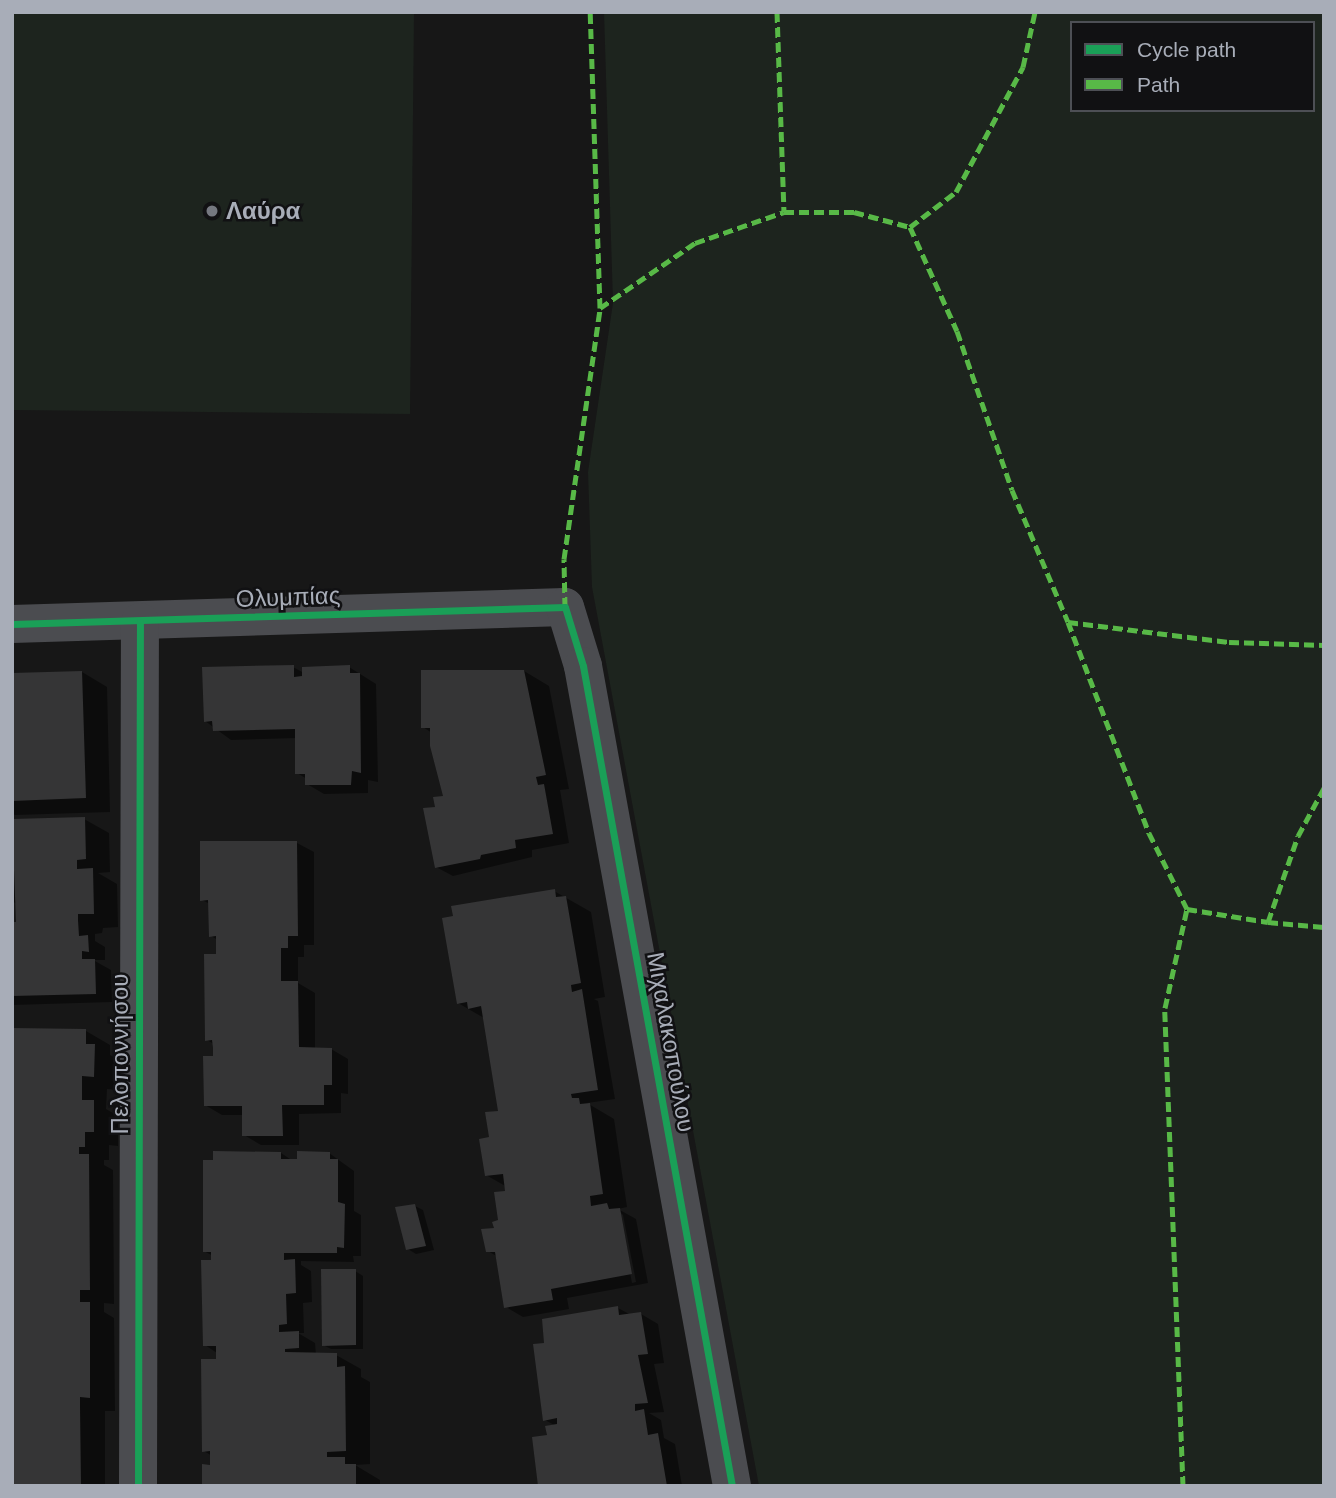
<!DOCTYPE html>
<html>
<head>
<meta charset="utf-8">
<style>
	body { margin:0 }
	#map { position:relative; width:1336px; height:1498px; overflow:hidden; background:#171717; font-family:Helvetica,sans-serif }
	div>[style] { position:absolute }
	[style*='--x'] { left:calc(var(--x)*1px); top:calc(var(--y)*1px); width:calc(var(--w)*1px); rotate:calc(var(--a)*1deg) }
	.green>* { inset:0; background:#1d241e }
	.shadow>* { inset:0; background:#0007 }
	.building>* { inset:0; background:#353536 }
	.minor>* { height:38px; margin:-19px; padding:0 19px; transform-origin:19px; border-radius:19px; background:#4b4c50 }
	.quiet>* { height:5px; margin-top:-2.5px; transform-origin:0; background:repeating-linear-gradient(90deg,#58b947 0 10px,transparent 0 15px) }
	.cycleway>* { height:7px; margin:-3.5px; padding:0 3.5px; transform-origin:3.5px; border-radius:3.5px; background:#1a9f57 }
	.dots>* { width:19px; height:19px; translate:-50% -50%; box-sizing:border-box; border:4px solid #111113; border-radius:50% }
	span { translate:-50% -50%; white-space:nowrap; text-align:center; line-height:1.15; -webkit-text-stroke:5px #111113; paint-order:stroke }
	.poi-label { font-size:24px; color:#a8adb8; font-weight:700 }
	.left { translate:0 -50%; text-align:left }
	.street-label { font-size:24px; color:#a8adb8 }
	.frame { position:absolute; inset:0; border:14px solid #a8adb8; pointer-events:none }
	.legend { position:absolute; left:1070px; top:21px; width:245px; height:91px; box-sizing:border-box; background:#111113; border:2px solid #4d4f55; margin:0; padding:9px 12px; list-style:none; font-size:21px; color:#a8adb8 }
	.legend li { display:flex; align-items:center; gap:14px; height:35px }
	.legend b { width:35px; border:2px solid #4d4f55 }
</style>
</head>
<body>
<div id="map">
	<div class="green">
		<div style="clip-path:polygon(12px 12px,414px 12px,410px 414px,12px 410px)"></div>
		<div style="clip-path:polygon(evenodd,604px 12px,1324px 12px,1324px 1486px,759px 1486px,592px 587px,588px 472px,613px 303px,604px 12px,1072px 23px,1313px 23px,1313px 110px,1072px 110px,1072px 23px)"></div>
	</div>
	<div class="shadow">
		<div style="clip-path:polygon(293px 667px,304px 673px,349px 667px,376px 684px,378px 782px,368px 780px,368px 793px,324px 794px,307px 784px,307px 779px,297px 773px,297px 738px,231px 740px,205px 721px)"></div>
		<div style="clip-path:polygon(524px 671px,549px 686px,569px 789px,560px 790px,569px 843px,532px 850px,532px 857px,453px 876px,436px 867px,437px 809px,449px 797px,432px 733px,423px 727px)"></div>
		<div style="clip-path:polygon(82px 672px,107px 687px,110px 812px,15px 815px,12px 813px,12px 674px)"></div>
		<div style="clip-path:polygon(84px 819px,109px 833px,110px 872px,98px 873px,117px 884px,118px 927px,103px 928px,102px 933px,95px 934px,95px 941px,105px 947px,105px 960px,93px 960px,111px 970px,112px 1002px,12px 1005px,12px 923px,17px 923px,17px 904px,12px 901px,12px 821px)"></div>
		<div style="clip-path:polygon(297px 843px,314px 852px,314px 945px,304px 945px,304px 957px,298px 957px,298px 983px,315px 993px,315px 1049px,331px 1049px,348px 1059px,348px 1094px,341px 1093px,341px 1113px,299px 1114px,299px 1145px,261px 1145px,244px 1135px,244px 1115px,222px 1115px,205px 1105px,214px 1058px,214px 1044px,207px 1040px,218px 940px,211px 936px,210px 904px,202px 900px)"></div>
		<div style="clip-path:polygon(evenodd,554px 891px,591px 912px,605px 997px,594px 999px,598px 1001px,615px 1099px,587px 1103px,614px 1119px,627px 1207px,618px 1209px,636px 1219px,648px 1283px,567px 1298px,569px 1309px,523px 1317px,506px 1307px,498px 1257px,488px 1251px,507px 1192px,507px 1187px,486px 1175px,491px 1139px,500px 1111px,484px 1018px,458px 1003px,554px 891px,619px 1211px,623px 1215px,636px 1282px,632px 1283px,619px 1211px)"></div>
		<div style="clip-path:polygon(86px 1031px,110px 1045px,110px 1055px,119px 1060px,118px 1090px,107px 1089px,106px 1109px,118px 1116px,118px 1146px,109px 1145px,109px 1160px,104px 1160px,104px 1165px,113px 1170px,114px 1304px,104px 1303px,104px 1312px,114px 1318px,115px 1411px,105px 1411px,105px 1486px,12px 1486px)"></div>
		<div style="clip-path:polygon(281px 1153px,293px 1161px,329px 1153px,354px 1171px,354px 1211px,361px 1215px,361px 1256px,353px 1256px,354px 1262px,301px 1261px,301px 1265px,311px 1271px,312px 1302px,303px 1303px,304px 1333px,298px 1333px,315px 1343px,316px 1355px,336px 1355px,361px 1369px,361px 1377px,370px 1382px,370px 1464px,355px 1465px,380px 1480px,380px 1486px,204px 1486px,212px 1467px,212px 1456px,204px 1451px,218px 1361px,217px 1353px,205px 1345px,213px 1256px,204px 1251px)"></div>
		<div style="clip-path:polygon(415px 1206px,423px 1210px,434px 1250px,416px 1254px,408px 1249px)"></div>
		<div style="clip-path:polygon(355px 1271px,363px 1276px,363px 1349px,331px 1349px,323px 1345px)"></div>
		<div style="clip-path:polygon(618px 1308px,631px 1315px,641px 1314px,658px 1324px,664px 1363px,654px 1364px,664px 1412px,649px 1413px,661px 1420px,664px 1438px,675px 1444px,682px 1486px,540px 1486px,549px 1437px,556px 1426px,545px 1420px,546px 1345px)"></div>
	</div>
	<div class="building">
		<div style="clip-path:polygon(294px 665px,294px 677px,302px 676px,302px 667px,350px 665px,350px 673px,360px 673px,361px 773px,352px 771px,351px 785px,305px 785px,305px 774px,295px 774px,295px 729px,213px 731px,212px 721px,204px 722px,202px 667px)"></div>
		<div style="clip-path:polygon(421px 670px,524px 670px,546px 775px,536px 777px,538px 785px,544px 784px,553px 834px,515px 840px,516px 848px,481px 855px,480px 859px,435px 868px,423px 808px,435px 807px,433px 797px,443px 796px,430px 746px,430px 728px,421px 728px)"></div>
		<div style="clip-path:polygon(82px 671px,86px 798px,12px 801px,12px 673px)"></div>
		<div style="clip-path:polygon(85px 817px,86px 859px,77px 860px,77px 869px,93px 868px,94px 914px,78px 914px,78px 920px,79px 936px,88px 935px,89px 952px,82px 951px,82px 959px,95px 959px,96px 994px,12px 996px,12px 922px,16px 922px,12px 819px)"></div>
		<div style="clip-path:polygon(200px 841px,297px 841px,298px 936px,288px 936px,288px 948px,281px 948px,281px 981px,298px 981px,299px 1047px,332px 1048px,332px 1085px,324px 1085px,324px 1105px,282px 1105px,283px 1136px,242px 1136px,242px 1106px,204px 1106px,203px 1056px,213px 1056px,213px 1048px,212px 1040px,205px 1041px,204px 954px,216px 954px,216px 936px,209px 937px,208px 900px,200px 901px)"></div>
		<div style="clip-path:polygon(555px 889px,556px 897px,566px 896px,581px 983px,571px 985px,572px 992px,582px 989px,598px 1090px,571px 1094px,572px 1098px,579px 1098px,580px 1104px,590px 1103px,603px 1194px,590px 1196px,591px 1206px,607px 1203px,609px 1209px,620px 1208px,632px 1274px,551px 1289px,553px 1300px,504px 1308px,495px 1252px,486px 1252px,481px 1229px,494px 1228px,492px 1222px,498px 1220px,494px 1192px,505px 1191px,503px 1174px,485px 1176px,479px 1139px,489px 1137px,485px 1112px,498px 1111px,481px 1006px,468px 1009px,467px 1002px,457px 1004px,442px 918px,453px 916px,451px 906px)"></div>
		<div style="clip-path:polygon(12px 1028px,86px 1029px,86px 1044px,95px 1044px,94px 1077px,82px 1076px,82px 1100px,94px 1100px,94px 1132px,85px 1132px,85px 1147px,79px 1147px,79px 1154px,89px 1154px,90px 1290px,80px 1290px,80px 1302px,90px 1302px,90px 1398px,80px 1397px,80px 1405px,81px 1486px,12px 1486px)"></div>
		<div style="clip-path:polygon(213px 1151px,281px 1152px,281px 1159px,297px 1159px,297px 1151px,330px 1152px,330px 1159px,338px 1159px,338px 1202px,345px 1204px,344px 1248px,337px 1247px,337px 1253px,284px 1253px,284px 1260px,295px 1259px,296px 1293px,286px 1294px,287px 1324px,279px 1325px,279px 1332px,299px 1331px,299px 1348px,285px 1349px,285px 1352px,337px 1353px,337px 1367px,345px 1366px,346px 1451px,327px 1452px,327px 1457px,345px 1457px,345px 1464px,356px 1464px,356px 1486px,202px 1486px,202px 1464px,210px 1465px,210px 1451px,202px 1452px,201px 1359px,216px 1359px,216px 1346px,203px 1346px,201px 1260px,211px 1260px,211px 1252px,203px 1252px,203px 1160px,213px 1160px)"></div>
		<div style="clip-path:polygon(415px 1204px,426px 1246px,406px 1250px,395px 1207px)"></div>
		<div style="clip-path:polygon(321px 1269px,356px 1269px,356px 1345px,322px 1346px)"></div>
		<div style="clip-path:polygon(618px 1306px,619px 1315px,641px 1312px,648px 1354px,638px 1355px,648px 1403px,635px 1404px,635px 1411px,644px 1409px,648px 1435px,658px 1433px,667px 1486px,538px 1486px,532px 1437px,547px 1435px,545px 1426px,557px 1424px,557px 1418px,543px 1421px,533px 1344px,544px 1343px,542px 1319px)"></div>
	</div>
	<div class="minor">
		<div style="--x:12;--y:624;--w:553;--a:-1.76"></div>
		<div style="--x:565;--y:607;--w:62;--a:73"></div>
		<div style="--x:583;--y:666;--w:833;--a:79.7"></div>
		<div style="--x:138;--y:1486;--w:864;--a:-89.87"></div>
	</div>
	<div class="quiet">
		<div style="--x:777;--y:12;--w:200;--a:88"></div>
		<div style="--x:910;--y:227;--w:58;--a:-37.3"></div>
		<div style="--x:956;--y:192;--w:142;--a:-61.8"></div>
		<div style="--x:1023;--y:67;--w:56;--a:-77.7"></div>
		<div style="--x:600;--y:308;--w:115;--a:-34.4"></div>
		<div style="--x:695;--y:243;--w:94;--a:-19.2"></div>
		<div style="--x:784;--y:212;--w:70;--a:0"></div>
		<div style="--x:854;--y:212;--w:58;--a:15"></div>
		<div style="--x:910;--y:227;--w:114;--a:65.7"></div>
		<div style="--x:957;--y:331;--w:168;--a:70.9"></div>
		<div style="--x:1012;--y:490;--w:143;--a:67"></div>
		<div style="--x:1068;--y:622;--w:226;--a:69"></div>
		<div style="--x:1149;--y:833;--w:85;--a:63.4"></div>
		<div style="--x:1187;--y:909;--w:82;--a:9.1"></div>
		<div style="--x:1268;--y:922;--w:91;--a:-70.8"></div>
		<div style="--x:1298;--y:836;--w:55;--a:-61.6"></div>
		<div style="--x:565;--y:607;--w:48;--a:-91.2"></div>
		<div style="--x:564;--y:559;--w:254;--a:-81.8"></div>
		<div style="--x:600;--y:308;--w:296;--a:-91.9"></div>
		<div style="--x:1068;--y:622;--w:162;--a:7.1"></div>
		<div style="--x:1229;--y:642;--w:95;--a:1.8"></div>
		<div style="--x:1268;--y:922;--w:56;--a:5.1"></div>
		<div style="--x:1183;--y:1486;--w:478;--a:-92.2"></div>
		<div style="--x:1165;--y:1008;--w:101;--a:-77.5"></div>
	</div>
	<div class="cycleway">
		<div style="--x:12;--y:624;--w:553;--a:-1.76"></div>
		<div style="--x:565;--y:607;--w:62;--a:73"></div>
		<div style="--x:583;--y:666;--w:833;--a:79.7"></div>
		<div style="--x:138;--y:1486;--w:864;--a:-89.87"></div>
	</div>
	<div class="dots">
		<div style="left:212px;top:211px;background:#757880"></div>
	</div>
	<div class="poi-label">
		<span class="left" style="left:226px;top:211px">Λαύρα</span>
	</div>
	<div class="street-label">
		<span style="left:288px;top:597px;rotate:-2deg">Ολυμπίας</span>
		<span style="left:671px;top:1042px;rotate:80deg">Μιχαλακοπούλου</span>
		<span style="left:120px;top:1054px;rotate:-90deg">Πελοποννήσου</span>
	</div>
	<div class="frame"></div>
	<ul class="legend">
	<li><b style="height:9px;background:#1a9f57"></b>Cycle path</li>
	<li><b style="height:9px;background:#58b947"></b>Path</li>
	</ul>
</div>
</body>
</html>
